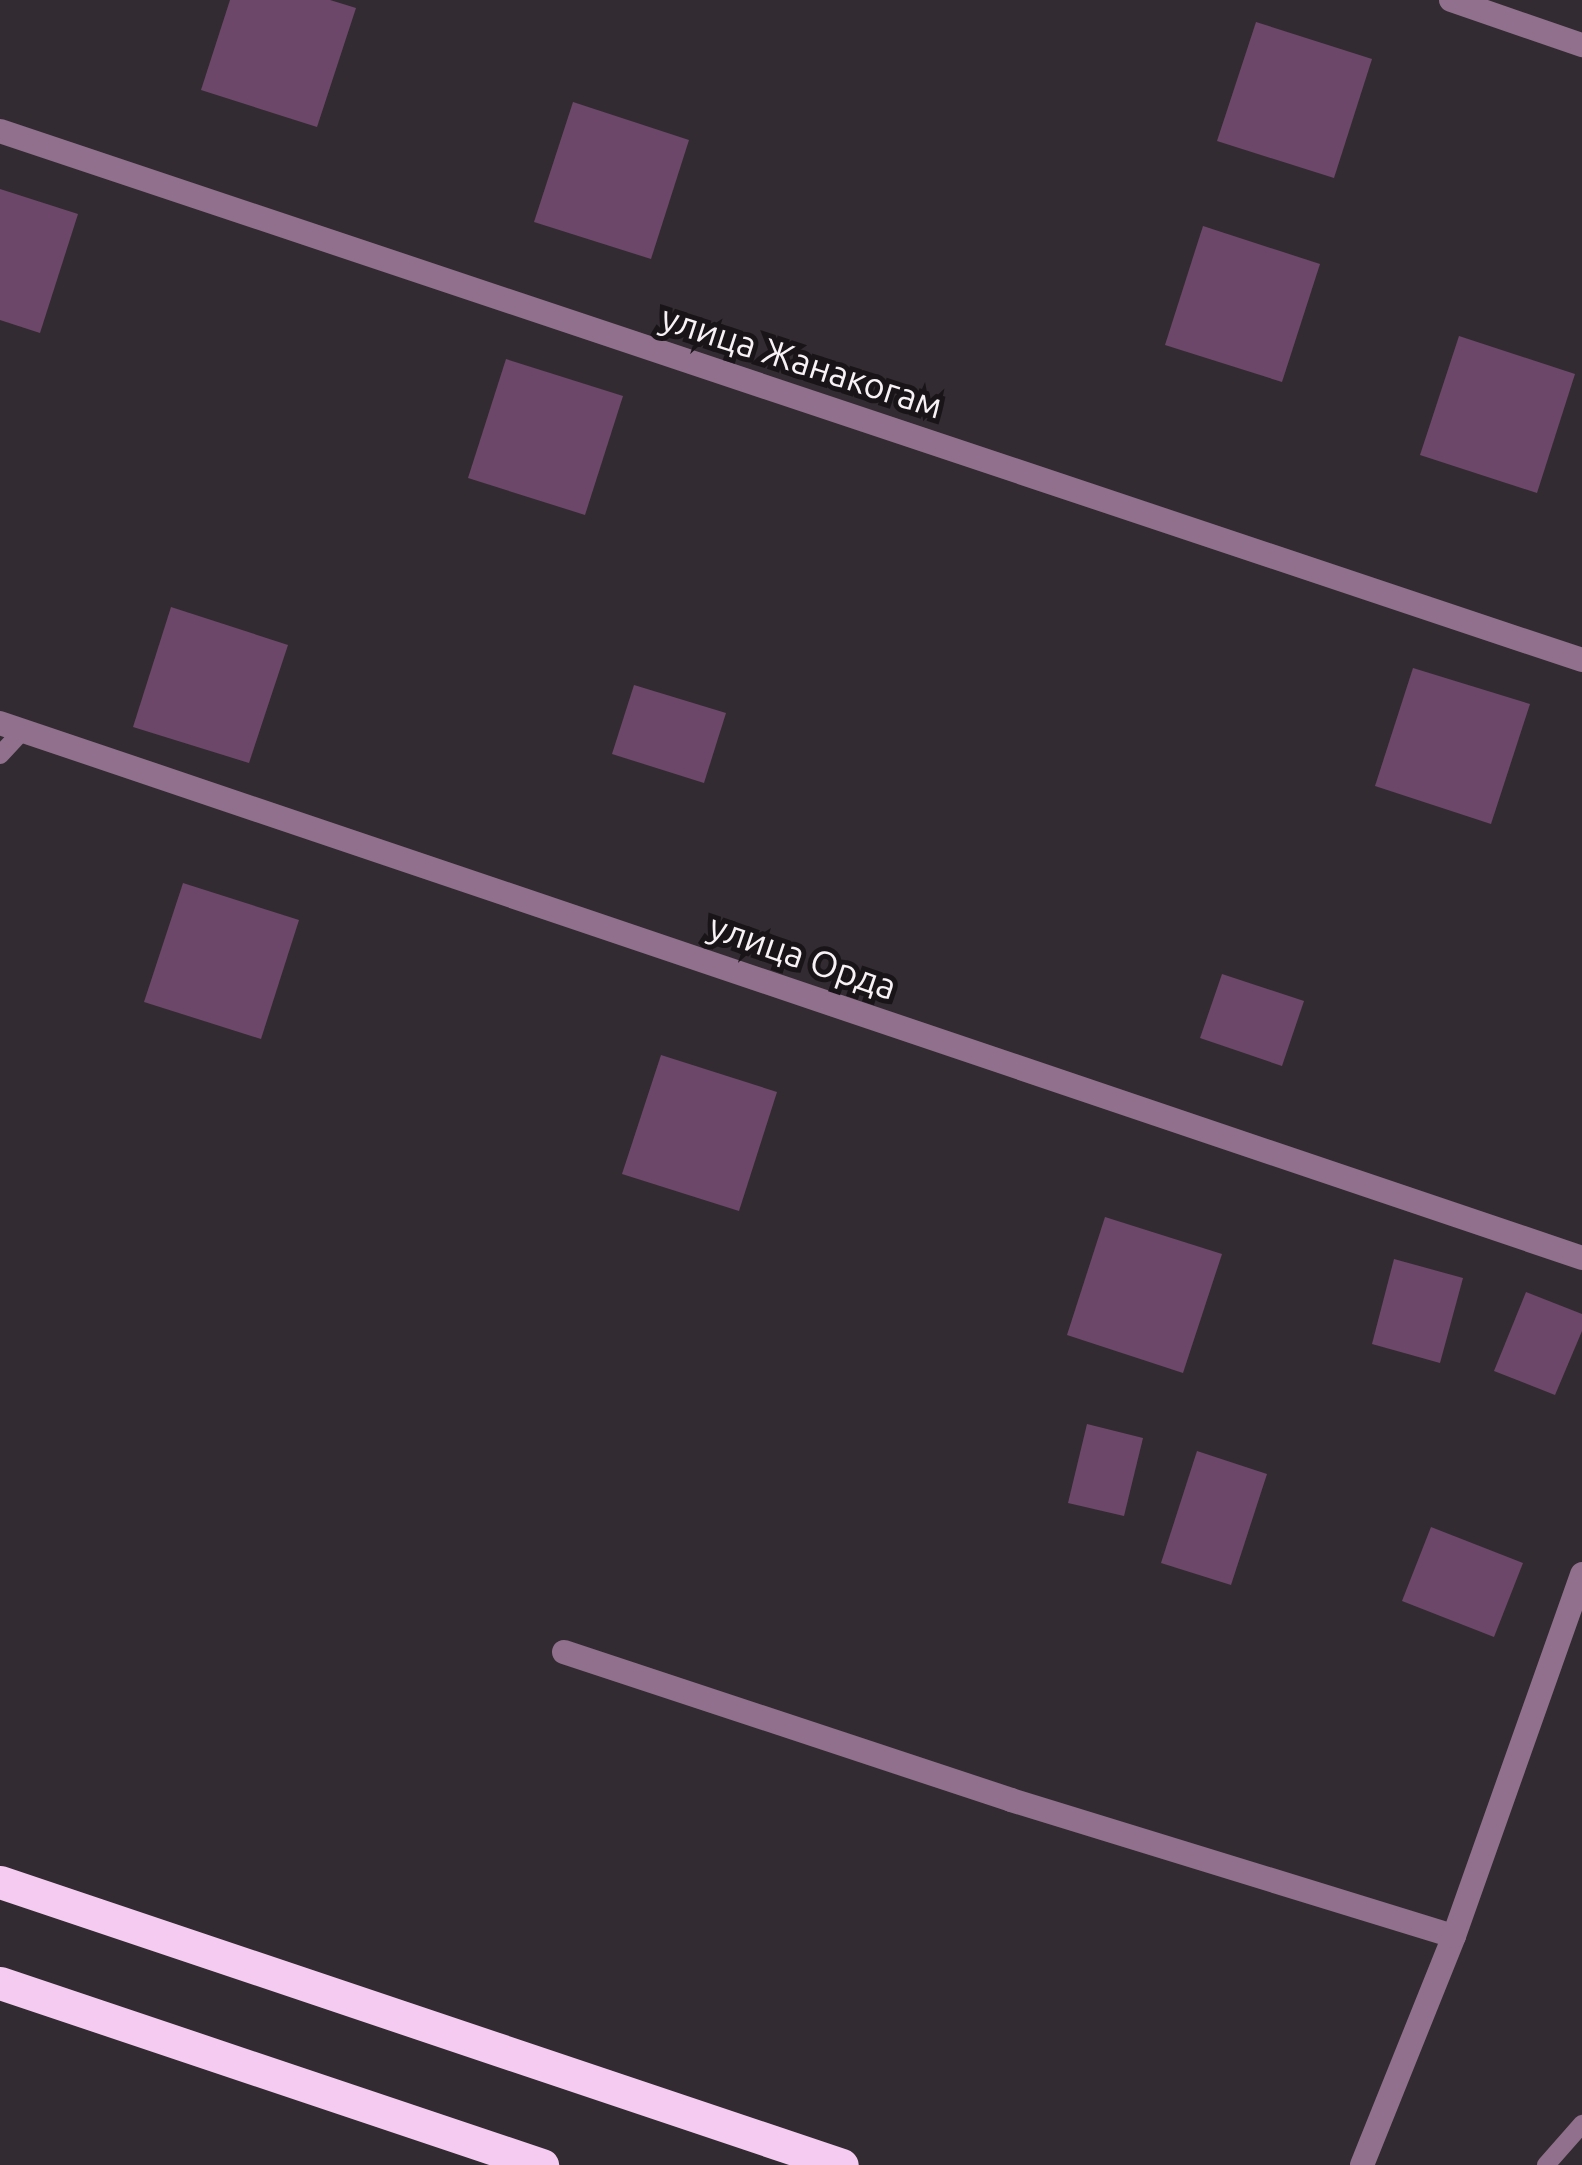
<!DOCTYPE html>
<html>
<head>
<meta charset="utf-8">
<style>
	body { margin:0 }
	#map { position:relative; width:1582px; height:2165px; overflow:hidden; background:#322b31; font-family:Ubuntu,sans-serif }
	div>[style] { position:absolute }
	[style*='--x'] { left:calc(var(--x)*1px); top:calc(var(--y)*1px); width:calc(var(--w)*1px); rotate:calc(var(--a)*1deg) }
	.building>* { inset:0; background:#6d4769 }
	.service>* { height:18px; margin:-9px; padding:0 9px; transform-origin:9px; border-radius:9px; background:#91708d }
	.minor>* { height:24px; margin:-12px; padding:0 12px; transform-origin:12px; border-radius:12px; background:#91708d }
	.trunk>* { height:33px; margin:-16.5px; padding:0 16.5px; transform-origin:16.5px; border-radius:16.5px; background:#f6cbf1 }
	span { translate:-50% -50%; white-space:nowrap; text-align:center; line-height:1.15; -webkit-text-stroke:10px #181417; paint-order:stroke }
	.street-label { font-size:36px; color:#f8f2f7 }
</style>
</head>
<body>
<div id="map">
	<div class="building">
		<div style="clip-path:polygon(230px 0,330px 0,356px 8px,317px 127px,201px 90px)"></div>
		<div style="clip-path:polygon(1256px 22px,1372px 59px,1334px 178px,1217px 141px)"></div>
		<div style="clip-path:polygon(573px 102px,689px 140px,651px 259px,534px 222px)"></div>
		<div style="clip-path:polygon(0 189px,78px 214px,40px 333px,0 320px)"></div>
		<div style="clip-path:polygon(1203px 226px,1320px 264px,1282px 382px,1165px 345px)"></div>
		<div style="clip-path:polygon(1459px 336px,1575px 374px,1537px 493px,1420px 455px)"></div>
		<div style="clip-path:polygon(506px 359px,623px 396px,585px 515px,468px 478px)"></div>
		<div style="clip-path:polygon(171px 607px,288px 645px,249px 763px,133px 727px)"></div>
		<div style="clip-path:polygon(1413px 668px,1530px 704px,1491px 824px,1375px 786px)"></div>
		<div style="clip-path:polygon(634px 685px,726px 713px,704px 783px,612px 754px)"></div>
		<div style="clip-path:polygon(183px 883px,299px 920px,261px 1039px,144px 1002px)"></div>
		<div style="clip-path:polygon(1222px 974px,1304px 1001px,1282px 1066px,1200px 1038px)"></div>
		<div style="clip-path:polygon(661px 1055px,777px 1092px,739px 1211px,622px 1174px)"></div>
		<div style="clip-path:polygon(1105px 1217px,1222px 1254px,1183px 1373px,1067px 1335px)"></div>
		<div style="clip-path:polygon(1394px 1259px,1463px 1278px,1440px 1363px,1372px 1344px)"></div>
		<div style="clip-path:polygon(1526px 1292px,1582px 1314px,1582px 1331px,1555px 1395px,1494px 1371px)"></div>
		<div style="clip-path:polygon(1087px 1424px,1143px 1438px,1124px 1516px,1068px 1503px)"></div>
		<div style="clip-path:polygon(1197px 1451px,1267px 1474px,1231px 1585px,1161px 1563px)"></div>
		<div style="clip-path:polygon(1431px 1527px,1523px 1563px,1494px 1637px,1402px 1601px)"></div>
	</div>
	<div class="service">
		<div style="--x:0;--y:755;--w:34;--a:-47"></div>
		<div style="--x:1546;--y:2165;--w:55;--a:-48.7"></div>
	</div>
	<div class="minor">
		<div style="--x:1451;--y:0;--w:139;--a:19"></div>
		<div style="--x:0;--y:131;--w:1668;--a:18.49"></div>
		<div style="--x:0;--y:723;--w:1670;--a:18.68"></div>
		<div style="--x:564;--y:1652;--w:471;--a:18.3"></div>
		<div style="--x:1011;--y:1800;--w:463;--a:17.1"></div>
		<div style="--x:1362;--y:2165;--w:247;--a:-68.1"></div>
		<div style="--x:1454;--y:1936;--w:384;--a:-70.5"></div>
	</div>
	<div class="trunk">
		<div style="--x:0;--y:1882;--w:888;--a:18.58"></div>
		<div style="--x:0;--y:1983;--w:572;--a:18.56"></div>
	</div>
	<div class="street-label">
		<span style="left:802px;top:361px;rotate:18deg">улица Жанакогам</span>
		<span style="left:803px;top:956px;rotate:19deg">улица Орда</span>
	</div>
</div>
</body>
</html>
